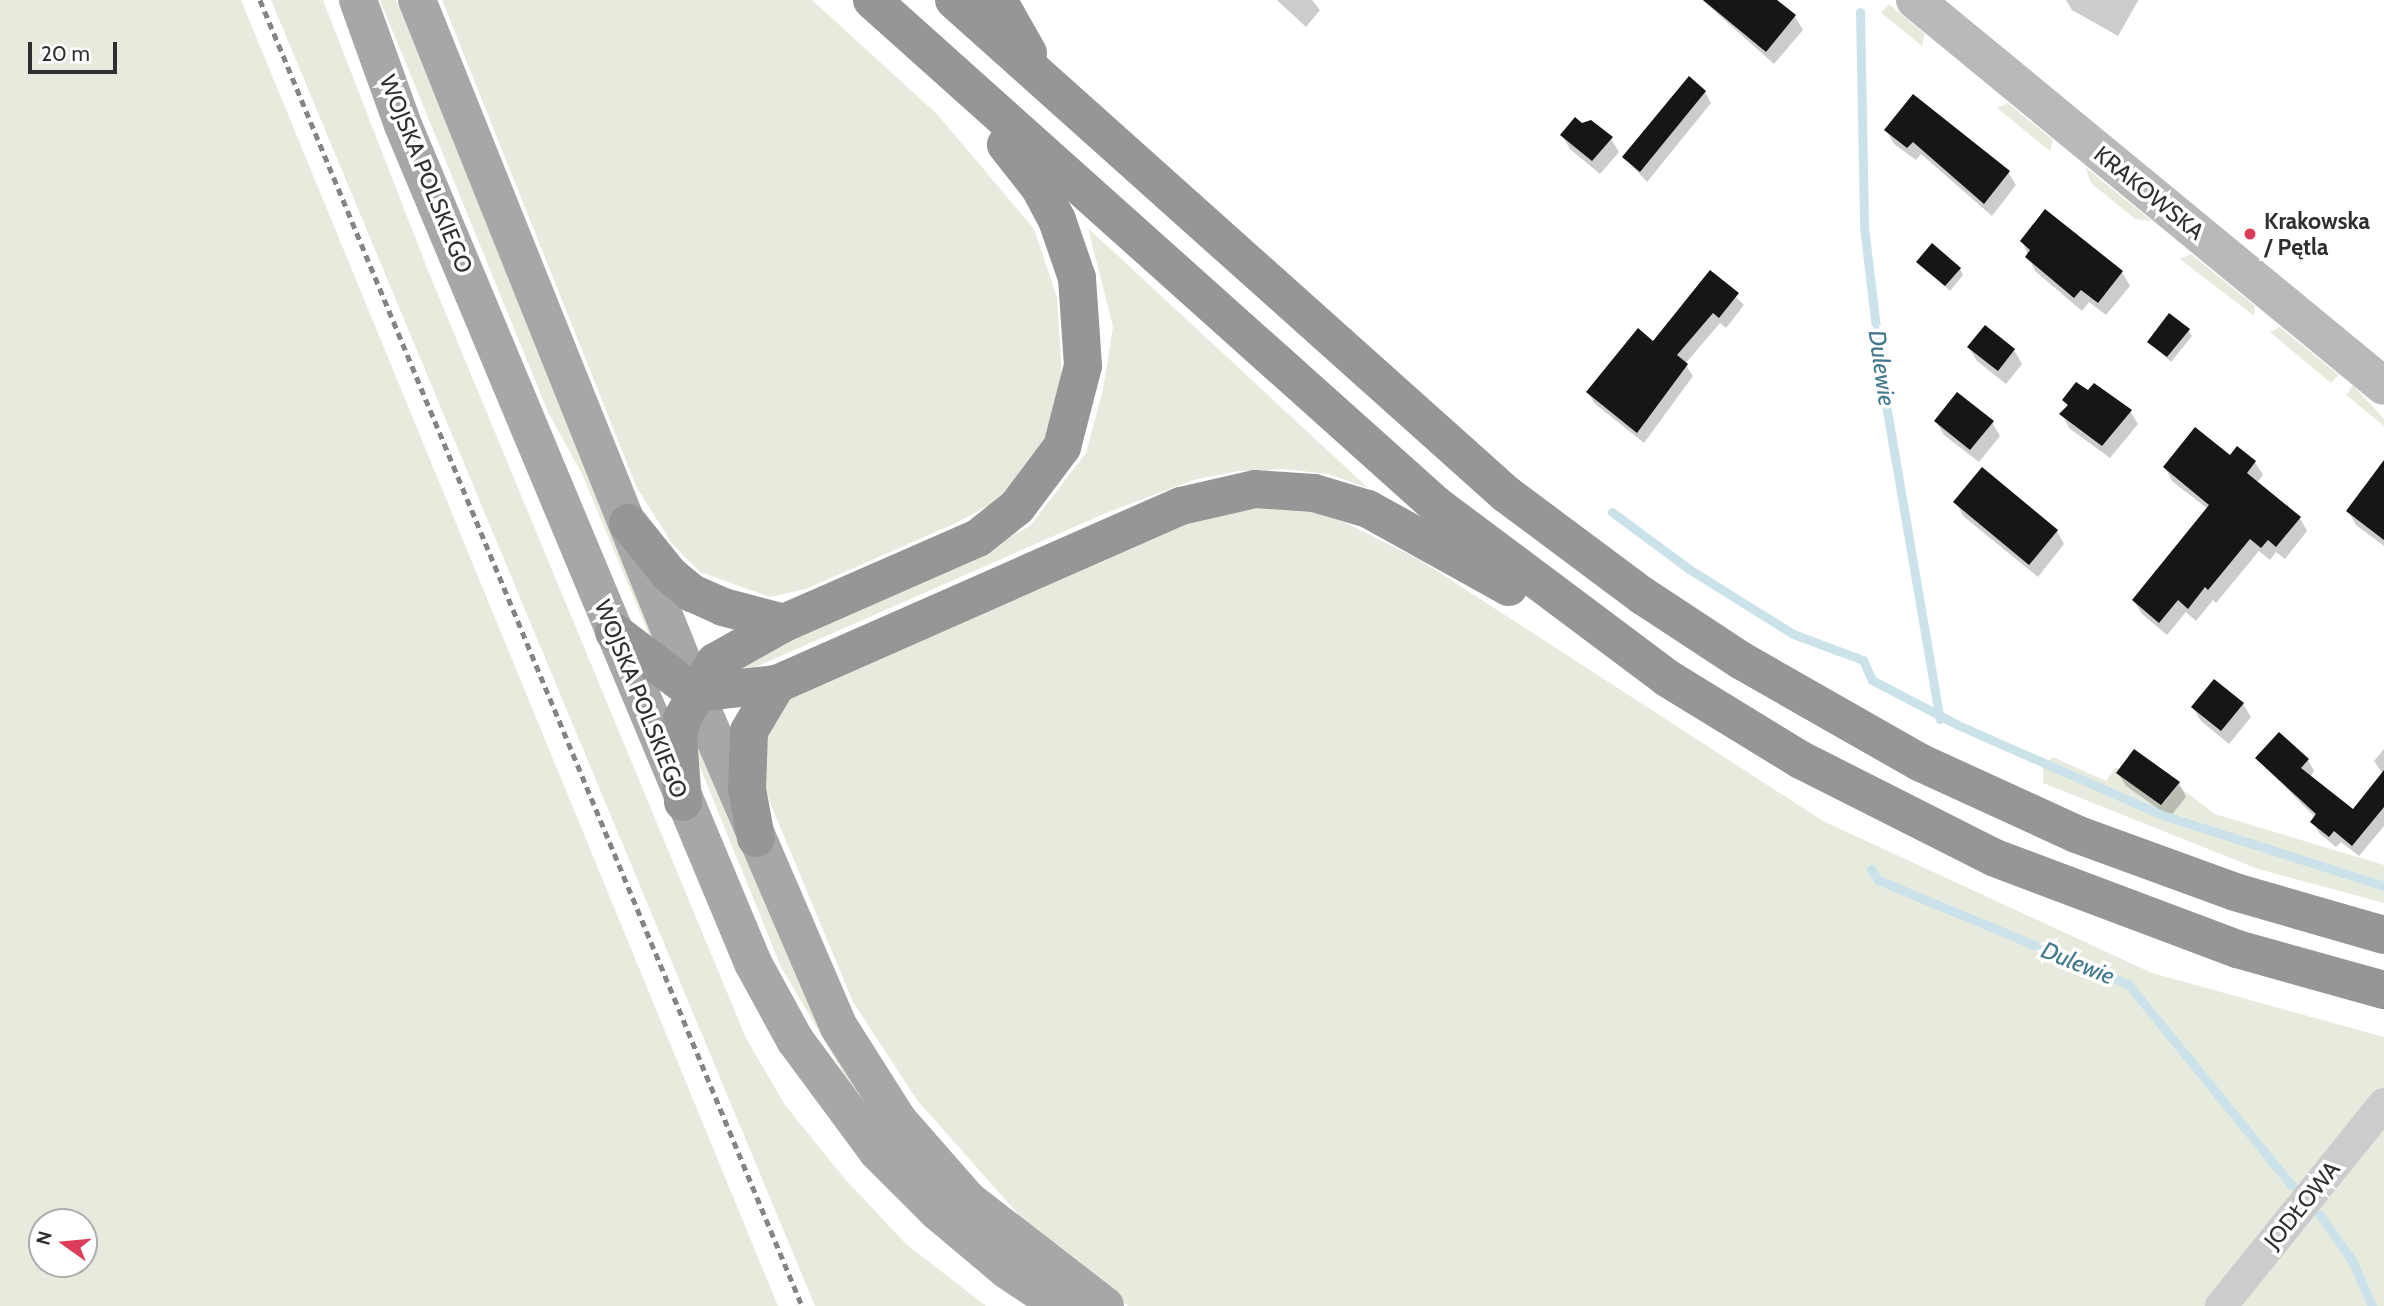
<!DOCTYPE html>
<html>
<head>
<meta charset="utf-8">
<style>
	body { margin:0 }
	#map { position:relative; width:2384px; height:1306px; overflow:hidden; background:#fff; font-family:Cabin,sans-serif }
	div>[style] { position:absolute }
	[style*='--x'] { left:calc(var(--x)*1px); top:calc(var(--y)*1px); width:calc(var(--w)*1px); rotate:calc(var(--a)*1deg) }
	.green>* { inset:0; background:#e7ebde }
	.shadow>* { inset:0; background:#0003 }
	.stream>* { height:9px; margin:-4.5px; padding:0 4.5px; transform-origin:4.5px; border-radius:4.5px; background:#cbe2ea }
	.building>* { inset:0; background:#161616 }
	.street>* { height:32px; margin:-16px; padding:0 16px; transform-origin:16px; border-radius:16px; background:#ccc }
	.secondary>* { height:38px; margin:-19px; padding:0 19px; transform-origin:19px; border-radius:19px; background:#b9b9b9 }
	.primary>* { height:38px; margin:-19px; padding:0 19px; transform-origin:19px; border-radius:19px; background:#a7a7a7 }
	.highway>* { height:38px; margin:-19px; padding:0 19px; transform-origin:19px; border-radius:19px; background:#969696 }
	.rail>* { height:5px; margin-top:-2.5px; transform-origin:0; background:repeating-linear-gradient(90deg,#848484 0 7px,transparent 0 12px) }
	.dots>* { width:19px; height:19px; translate:-50% -50%; box-sizing:border-box; border:4px solid #fff; border-radius:50% }
	span { translate:-50% -50%; white-space:nowrap; text-align:center; line-height:1.15; -webkit-text-stroke:7px #fff; paint-order:stroke }
	.street-label { font-size:23px; color:#2f2f2f }
	.poi-label { font-size:23px; color:#2f2f2f; font-weight:700 }
	.left { translate:0 -50%; text-align:left }
	.water-label { font-size:24px; color:#41788d; font-style:italic }
	.north { position:absolute; left:28px; top:1208px; width:70px; height:70px; box-sizing:border-box; background:#fff; border:2px solid #acacac; border-radius:50%; rotate:285deg; font-size:19px; font-weight:700; line-height:28px; text-align:center; color:#2f2f2f }
	.north::after { content:''; display:block; margin:auto; width:24px; height:32px; background:#dc3c59; clip-path:polygon(50% 0,100% 100%,50% 72%,0 100%) }
	.scale { position:absolute; left:28px; top:42px; width:89px; height:32px; box-sizing:border-box; border:4px solid #2f2f2f; border-top:0; padding-left:9px; font-size:21px; line-height:24px; white-space:nowrap; color:#2f2f2f; -webkit-text-stroke:5px #fff; paint-order:stroke }
</style>
</head>
<body>
<div id="map">
	<div class="green">
		<div style="clip-path:polygon(evenodd,0 0,241px 0,778px 1306px,0 1306px,0 0,84px 1222px,84px 1264px,42px 1264px,42px 1222px,84px 1222px)"></div>
		<div style="clip-path:polygon(271px 0,323px 0,429px 273px,746px 1038px,785px 1105px,845px 1179px,906px 1244px,986px 1306px,815px 1306px)"></div>
		<div style="clip-path:polygon(380px 0,396px 0,666px 654px,655px 649px,582px 474px,548px 412px)"></div>
		<div style="clip-path:polygon(442px 0,812px 0,937px 114px,1034px 229px,1057px 297px,1062px 376px,1040px 454px,1008px 495px,956px 523px,806px 589px,770px 597px,700px 572px,673px 545px,637px 488px)"></div>
		<div style="clip-path:polygon(1889px 4px,1925px 34px,1922px 46px,1881px 13px)"></div>
		<div style="clip-path:polygon(2008px 103px,2053px 140px,2050px 151px,1997px 108px)"></div>
		<div style="clip-path:polygon(2085px 167px,2152px 221px,2135px 219px,2091px 183px)"></div>
		<div style="clip-path:polygon(1088px 228px,1368px 488px,1328px 474px,1282px 469px,1238px 471px,1193px 480px,1106px 513px,749px 670px,730px 666px,938px 576px,1030px 526px,1086px 453px,1103px 389px,1113px 327px)"></div>
		<div style="clip-path:polygon(2191px 254px,2255px 306px,2254px 316px,2180px 259px)"></div>
		<div style="clip-path:polygon(2280px 327px,2339px 375px,2331px 383px,2270px 332px)"></div>
		<div style="clip-path:polygon(2353px 385px,2384px 419px,2384px 426px,2346px 395px)"></div>
		<div style="clip-path:polygon(1267px 507px,1302px 508px,1344px 522px,1420px 560px,1823px 821px,2152px 973px,2384px 1037px,2384px 1306px,1128px 1306px,1034px 1232px,917px 1100px,853px 1002px,771px 805px,763px 780px,766px 734px,779px 708px,800px 689px,1197px 518px)"></div>
		<div style="clip-path:polygon(698px 726px,862px 1092px,855px 1093px,781px 967px,693px 750px)"></div>
		<div style="clip-path:polygon(2053px 757px,2106px 781px,2116px 767px,2164px 803px,2178px 786px,2215px 814px,2384px 865px,2384px 903px,2258px 869px,2043px 783px,2043px 767px)"></div>
	</div>
	<div class="shadow">
		<div style="clip-path:polygon(1277px 0,1312px 0,1320px 10px,1306px 27px)"></div>
		<div style="clip-path:polygon(1702px 0,1773px 0,1795px 17px,1803px 30px,1774px 64px)"></div>
		<div style="clip-path:polygon(2066px 0,2138px 0,2138px 1px,2118px 36px,2072px 10px)"></div>
		<div style="clip-path:polygon(1705px 92px,1711px 103px,1647px 182px,1625px 158px)"></div>
		<div style="clip-path:polygon(1886px 130px,2008px 172px,2016px 185px,1992px 216px,1921px 154px,1916px 160px,1894px 144px)"></div>
		<div style="clip-path:polygon(1562px 135px,1611px 139px,1619px 152px,1600px 174px,1570px 149px)"></div>
		<div style="clip-path:polygon(2022px 241px,2122px 272px,2130px 286px,2106px 315px,2089px 302px,2082px 311px,2035px 271px)"></div>
		<div style="clip-path:polygon(1918px 262px,1960px 269px,1963px 275px,1950px 291px)"></div>
		<div style="clip-path:polygon(1711px 272px,1744px 305px,1726px 328px,1720px 323px,1685px 364px,1693px 376px,1644px 443px,1594px 403px,1588px 392px,1654px 343px)"></div>
		<div style="clip-path:polygon(2188px 330px,2192px 336px,2171px 362px,2149px 342px)"></div>
		<div style="clip-path:polygon(1969px 348px,2014px 350px,2022px 364px,2006px 384px,1977px 361px)"></div>
		<div style="clip-path:polygon(2064px 400px,2130px 411px,2138px 424px,2110px 458px,2069px 428px,2062px 414px,2068px 407px)"></div>
		<div style="clip-path:polygon(1936px 421px,1992px 422px,2000px 436px,1979px 462px,1944px 435px)"></div>
		<div style="clip-path:polygon(2230px 458px,2255px 462px,2263px 475px,2257px 483px,2300px 518px,2307px 531px,2285px 559px,2276px 552px,2270px 560px,2259px 551px,2216px 603px,2213px 600px,2196px 621px,2186px 612px,2167px 635px,2142px 614px,2134px 601px,2208px 509px,2172px 481px,2165px 467px)"></div>
		<div style="clip-path:polygon(2384px 481px,2384px 546px,2356px 525px,2348px 511px)"></div>
		<div style="clip-path:polygon(1956px 502px,2057px 531px,2064px 544px,2038px 577px,1963px 516px)"></div>
		<div style="clip-path:polygon(2243px 704px,2251px 717px,2229px 744px,2201px 721px,2193px 708px)"></div>
		<div style="clip-path:polygon(2384px 749px,2384px 826px,2359px 856px,2341px 842px,2336px 847px,2319px 833px,2313px 822px,2316px 818px,2257px 759px,2308px 760px,2314px 771px,2310px 777px,2353px 811px,2383px 774px,2374px 761px)"></div>
		<div style="clip-path:polygon(2118px 773px,2179px 783px,2186px 797px,2170px 817px,2126px 786px)"></div>
	</div>
	<div class="stream">
		<div style="--x:1860;--y:12;--w:215;--a:88.9"></div>
		<div style="--x:1864;--y:227;--w:161;--a:83.2"></div>
		<div style="--x:1883;--y:387;--w:337;--a:80.3"></div>
		<div style="--x:1612;--y:512;--w:96;--a:36.5"></div>
		<div style="--x:1689;--y:569;--w:123;--a:32"></div>
		<div style="--x:1793;--y:634;--w:75;--a:20.4"></div>
		<div style="--x:1863;--y:660;--w:22;--a:66"></div>
		<div style="--x:1872;--y:680;--w:97;--a:27.6"></div>
		<div style="--x:1958;--y:725;--w:223;--a:23.8"></div>
		<div style="--x:2162;--y:815;--w:233;--a:17.7"></div>
		<div style="--x:1871;--y:869;--w:13;--a:58"></div>
		<div style="--x:1878;--y:880;--w:271;--a:22.6"></div>
		<div style="--x:2128;--y:984;--w:260;--a:50.9"></div>
		<div style="--x:2319;--y:1214;--w:57;--a:54.3"></div>
		<div style="--x:2352;--y:1260;--w:50;--a:66.5"></div>
	</div>
	<div class="building">
		<div style="clip-path:polygon(1703px 0,1777px 0,1796px 15px,1766px 52px)"></div>
		<div style="clip-path:polygon(1689px 76px,1706px 91px,1640px 172px,1622px 157px)"></div>
		<div style="clip-path:polygon(1913px 94px,2010px 171px,1984px 204px,1913px 142px,1907px 148px,1884px 130px)"></div>
		<div style="clip-path:polygon(1575px 117px,1582px 123px,1591px 120px,1613px 137px,1592px 161px,1560px 135px)"></div>
		<div style="clip-path:polygon(2045px 209px,2123px 271px,2098px 303px,2081px 290px,2074px 298px,2025px 257px,2030px 250px,2020px 241px)"></div>
		<div style="clip-path:polygon(1932px 243px,1961px 268px,1945px 286px,1916px 262px)"></div>
		<div style="clip-path:polygon(1710px 270px,1739px 293px,1719px 318px,1713px 313px,1677px 355px,1688px 364px,1637px 433px,1586px 392px,1638px 328px,1653px 341px)"></div>
		<div style="clip-path:polygon(2169px 313px,2190px 329px,2167px 357px,2147px 342px)"></div>
		<div style="clip-path:polygon(1985px 325px,2015px 349px,1998px 371px,1967px 347px)"></div>
		<div style="clip-path:polygon(2076px 382px,2088px 390px,2094px 383px,2132px 410px,2102px 446px,2059px 414px,2068px 405px,2062px 400px)"></div>
		<div style="clip-path:polygon(1957px 392px,1994px 421px,1970px 450px,1934px 421px)"></div>
		<div style="clip-path:polygon(2195px 427px,2230px 455px,2237px 446px,2256px 461px,2247px 473px,2301px 517px,2276px 547px,2268px 540px,2261px 548px,2250px 539px,2208px 590px,2205px 587px,2188px 609px,2178px 600px,2159px 623px,2132px 600px,2209px 505px,2163px 467px)"></div>
		<div style="clip-path:polygon(2384px 460px,2384px 540px,2346px 511px)"></div>
		<div style="clip-path:polygon(1982px 467px,2058px 530px,2029px 565px,1953px 502px)"></div>
		<div style="clip-path:polygon(2214px 679px,2244px 703px,2221px 731px,2191px 707px)"></div>
		<div style="clip-path:polygon(2279px 732px,2309px 759px,2301px 768px,2353px 809px,2384px 770px,2384px 807px,2352px 846px,2334px 831px,2329px 837px,2310px 822px,2316px 814px,2255px 758px)"></div>
		<div style="clip-path:polygon(2134px 749px,2180px 782px,2161px 805px,2116px 773px)"></div>
	</div>
	<div class="street">
		<div style="--x:2221;--y:1306;--w:260;--a:-51.1"></div>
	</div>
	<div class="secondary">
		<div style="--x:1915;--y:0;--w:607;--a:39.46"></div>
	</div>
	<div class="primary">
		<div style="--x:358;--y:0;--w:133;--a:70.2"></div>
		<div style="--x:403;--y:125;--w:908;--a:67.33"></div>
		<div style="--x:753;--y:963;--w:88;--a:61.4"></div>
		<div style="--x:795;--y:1040;--w:138;--a:53.5"></div>
		<div style="--x:877;--y:1151;--w:86;--a:45"></div>
		<div style="--x:938;--y:1212;--w:90;--a:40"></div>
		<div style="--x:1007;--y:1270;--w:65;--a:33.7"></div>
		<div style="--x:417;--y:0;--w:747;--a:68.14"></div>
		<div style="--x:695;--y:693;--w:364;--a:66.7"></div>
		<div style="--x:839;--y:1027;--w:110;--a:57.6"></div>
		<div style="--x:898;--y:1120;--w:106;--a:48.8"></div>
		<div style="--x:968;--y:1200;--w:173;--a:37.7"></div>
	</div>
	<div class="highway">
		<div style="--x:872;--y:0;--w:757;--a:41.84"></div>
		<div style="--x:1436;--y:505;--w:289;--a:36.8"></div>
		<div style="--x:1667;--y:678;--w:157;--a:31.5"></div>
		<div style="--x:1801;--y:760;--w:217;--a:26.8"></div>
		<div style="--x:1995;--y:858;--w:259;--a:20.6"></div>
		<div style="--x:2237;--y:949;--w:153;--a:15.6"></div>
		<div style="--x:954;--y:0;--w:741;--a:41.83"></div>
		<div style="--x:1506;--y:494;--w:171;--a:36.7"></div>
		<div style="--x:1643;--y:596;--w:118;--a:33.3"></div>
		<div style="--x:1742;--y:661;--w:204;--a:29.7"></div>
		<div style="--x:1919;--y:762;--w:173;--a:24.6"></div>
		<div style="--x:2076;--y:834;--w:169;--a:20"></div>
		<div style="--x:2235;--y:892;--w:155;--a:16.1"></div>
		<div style="--x:998;--y:0;--w:61;--a:60.5"></div>
		<div style="--x:628;--y:523;--w:65;--a:51.2"></div>
		<div style="--x:669;--y:574;--w:30;--a:40"></div>
		<div style="--x:692;--y:593;--w:34;--a:24"></div>
		<div style="--x:723;--y:607;--w:63;--a:14.7"></div>
		<div style="--x:614;--y:632;--w:101;--a:37"></div>
		<div style="--x:695;--y:693;--w:82;--a:-6.3"></div>
		<div style="--x:777;--y:684;--w:441;--a:-23.8"></div>
		<div style="--x:1181;--y:506;--w:76;--a:-12.9"></div>
		<div style="--x:1255;--y:489;--w:59;--a:3.9"></div>
		<div style="--x:1314;--y:493;--w:56;--a:16.5"></div>
		<div style="--x:1368;--y:509;--w:161;--a:29"></div>
		<div style="--x:683;--y:802;--w:65;--a:-94.4"></div>
		<div style="--x:678;--y:737;--w:18;--a:-77"></div>
		<div style="--x:682;--y:719;--w:66;--a:-59.9"></div>
		<div style="--x:715;--y:662;--w:79;--a:-29.5"></div>
		<div style="--x:784;--y:623;--w:212;--a:-23.7"></div>
		<div style="--x:978;--y:538;--w:50;--a:-38.5"></div>
		<div style="--x:1017;--y:507;--w:75;--a:-53.1"></div>
		<div style="--x:1062;--y:447;--w:84;--a:-75.5"></div>
		<div style="--x:1083;--y:366;--w:88;--a:-93.9"></div>
		<div style="--x:1077;--y:278;--w:61;--a:-109"></div>
		<div style="--x:1057;--y:220;--w:36;--a:-118"></div>
		<div style="--x:1040;--y:188;--w:55;--a:-128.3"></div>
		<div style="--x:756;--y:838;--w:50;--a:-100.4"></div>
		<div style="--x:747;--y:789;--w:58;--a:-88"></div>
		<div style="--x:749;--y:731;--w:55;--a:-59.2"></div>
	</div>
	<div class="rail">
		<div style="--x:260;--y:0;--w:1414;--a:67.46"></div>
	</div>
	<div class="dots">
		<div style="left:2250px;top:234px;background:#dc3c59"></div>
	</div>
	<div class="street-label">
		<span style="left:426px;top:174px;rotate:68deg">WOJSKA POLSKIEGO</span>
		<span style="left:2149px;top:193px;rotate:39deg">KRAKOWSKA</span>
		<span style="left:641px;top:699px;rotate:68deg">WOJSKA POLSKIEGO</span>
		<span style="left:2302px;top:1205px;rotate:-51deg">JODŁOWA</span>
	</div>
	<div class="poi-label">
		<span class="left" style="left:2264px;top:234px">Krakowska<br>/ Pętla</span>
	</div>
	<div class="water-label">
		<span style="left:1882px;top:368px;rotate:82deg">Dulewie</span>
		<span style="left:2078px;top:963px;rotate:22deg">Dulewie</span>
	</div>
	<div class="north">N</div>
	<div class="scale">20 m</div>
</div>
</body>
</html>
